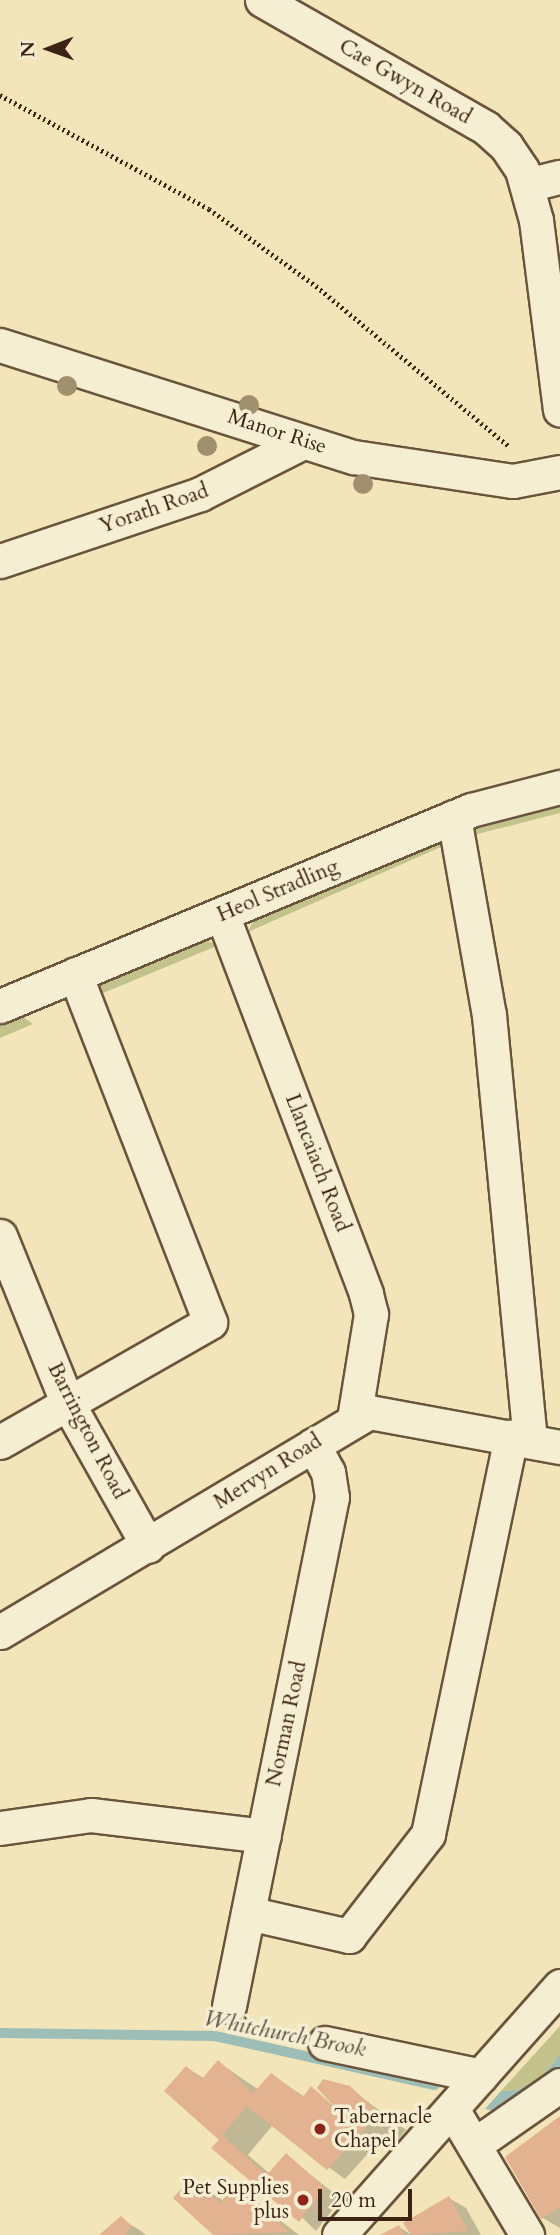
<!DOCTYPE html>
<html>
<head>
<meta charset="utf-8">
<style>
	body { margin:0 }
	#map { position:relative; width:560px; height:2235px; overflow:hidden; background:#f1e5b9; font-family:Cardo,serif }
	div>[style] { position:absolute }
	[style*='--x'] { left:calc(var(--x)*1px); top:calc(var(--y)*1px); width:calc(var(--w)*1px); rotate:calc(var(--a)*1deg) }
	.green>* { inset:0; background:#c2c28a }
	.water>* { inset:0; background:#9dbdb7 }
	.shadow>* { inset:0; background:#0003 }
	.stream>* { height:10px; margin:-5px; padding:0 5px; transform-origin:5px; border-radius:5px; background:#9dbdb7 }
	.building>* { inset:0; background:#e3b290 }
	.path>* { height:4.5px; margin-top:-2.25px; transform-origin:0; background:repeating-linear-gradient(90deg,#3d2313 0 2px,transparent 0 5.5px) }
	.roads { filter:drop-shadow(2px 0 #6a543c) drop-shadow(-2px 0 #6a543c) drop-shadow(0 2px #6a543c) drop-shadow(0 -2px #6a543c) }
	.minor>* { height:33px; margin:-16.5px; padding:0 16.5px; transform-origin:16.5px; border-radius:16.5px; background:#f6eed2 }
	.trees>* { width:20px; height:20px; margin:-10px; border-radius:50%; background:#a0906e }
	.dots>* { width:19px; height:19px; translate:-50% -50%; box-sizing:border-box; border:4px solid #f6eed2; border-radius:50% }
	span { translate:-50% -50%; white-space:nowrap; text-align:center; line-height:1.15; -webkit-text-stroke:7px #f6eed2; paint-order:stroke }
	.street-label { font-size:21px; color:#3d2313 }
	.poi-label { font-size:21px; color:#3d2313 }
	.left { translate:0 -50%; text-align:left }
	.right { translate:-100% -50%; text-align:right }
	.water-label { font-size:23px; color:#5a5144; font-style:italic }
	.north { position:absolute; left:14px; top:14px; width:70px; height:70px; -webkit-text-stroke:5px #f6eed2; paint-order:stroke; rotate:269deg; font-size:19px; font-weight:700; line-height:28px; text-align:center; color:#3d2313 }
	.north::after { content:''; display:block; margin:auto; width:24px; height:32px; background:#3d2313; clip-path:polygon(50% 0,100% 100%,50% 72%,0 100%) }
	.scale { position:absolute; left:318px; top:2189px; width:94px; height:32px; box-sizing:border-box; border:4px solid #3d2313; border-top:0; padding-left:9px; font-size:21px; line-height:24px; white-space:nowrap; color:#3d2313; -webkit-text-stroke:5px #f6eed2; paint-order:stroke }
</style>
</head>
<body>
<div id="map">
	<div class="green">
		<div style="clip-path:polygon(560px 800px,560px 813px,469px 836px,470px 823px)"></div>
		<div style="clip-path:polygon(443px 834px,450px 843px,248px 932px,257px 913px)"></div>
		<div style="clip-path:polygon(201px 939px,219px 945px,103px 993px,98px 980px)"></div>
		<div style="clip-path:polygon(19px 1014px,33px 1024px,0 1038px,0 1022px)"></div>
		<div style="clip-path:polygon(560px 2026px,560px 2054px,543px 2076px,518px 2090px,501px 2091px)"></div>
	</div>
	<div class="water">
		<div style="clip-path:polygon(560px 2054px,560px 2070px,495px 2111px,485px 2109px,501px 2091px,518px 2090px,543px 2076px)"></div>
	</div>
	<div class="shadow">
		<div style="clip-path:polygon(218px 2062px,259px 2090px,271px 2075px,305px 2097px,312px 2089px,368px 2139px,325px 2097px,349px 2088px,406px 2130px,392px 2147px,380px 2140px,345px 2179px,272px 2126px,248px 2155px,270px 2174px,286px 2155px,341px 2199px,316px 2231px,221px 2139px,187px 2068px,205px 2079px)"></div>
		<div style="clip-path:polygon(560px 2118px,560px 2228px,543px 2218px)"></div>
		<div style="clip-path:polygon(192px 2180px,224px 2201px,236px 2186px,299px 2235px,216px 2235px,175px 2198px)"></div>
		<div style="clip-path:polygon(449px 2198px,466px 2208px,481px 2235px,384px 2235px,399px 2227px,412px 2235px)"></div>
		<div style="clip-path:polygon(121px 2219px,138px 2229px,146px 2235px,102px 2235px)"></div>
	</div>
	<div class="stream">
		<div style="--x:0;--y:2033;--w:215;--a:0.8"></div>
		<div style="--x:215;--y:2036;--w:225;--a:12.6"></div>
	</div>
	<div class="building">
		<div style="clip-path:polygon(218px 2060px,253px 2093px,271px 2073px,303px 2097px,311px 2086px,339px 2111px,317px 2088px,323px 2079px,350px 2086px,379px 2113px,327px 2170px,247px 2106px,222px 2135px,267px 2175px,286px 2153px,325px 2188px,299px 2222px,211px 2148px,219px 2140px,164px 2091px,186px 2066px,202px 2079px)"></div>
		<div style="clip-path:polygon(560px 2116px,560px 2207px,541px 2219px,505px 2157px)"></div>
		<div style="clip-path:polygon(192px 2177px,220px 2203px,236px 2184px,290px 2232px,213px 2235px,173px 2198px)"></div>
		<div style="clip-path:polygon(449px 2196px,468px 2231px,411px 2235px,403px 2223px)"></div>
		<div style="clip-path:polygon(121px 2216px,132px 2226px,125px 2235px,99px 2235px)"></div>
		<div style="clip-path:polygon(399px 2225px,404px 2235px,380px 2235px)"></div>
	</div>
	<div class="path">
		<div style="--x:0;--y:95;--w:238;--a:28.6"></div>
		<div style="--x:209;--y:209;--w:132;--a:35.7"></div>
		<div style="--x:316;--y:286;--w:252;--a:39.7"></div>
	</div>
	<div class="roads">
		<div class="minor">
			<div style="--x:262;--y:0;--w:258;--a:29.7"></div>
			<div style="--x:486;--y:128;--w:27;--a:42"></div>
			<div style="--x:506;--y:146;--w:29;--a:56"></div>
			<div style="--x:522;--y:170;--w:52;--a:74.4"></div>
			<div style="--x:536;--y:220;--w:191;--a:82.8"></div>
			<div style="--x:527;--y:185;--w:34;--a:-14"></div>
			<div style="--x:0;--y:345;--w:371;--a:17.6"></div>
			<div style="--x:354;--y:457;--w:161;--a:8.6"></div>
			<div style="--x:513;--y:481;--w:48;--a:-10.8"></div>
			<div style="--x:0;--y:561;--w:211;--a:-18.5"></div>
			<div style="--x:200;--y:494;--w:115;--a:-26.8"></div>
			<div style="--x:454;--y:817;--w:201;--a:80"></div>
			<div style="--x:489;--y:1015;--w:428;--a:84.5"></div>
			<div style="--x:222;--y:914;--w:406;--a:69.2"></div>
			<div style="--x:366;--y:1294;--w:21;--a:76"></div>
			<div style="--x:371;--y:1314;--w:106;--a:99.2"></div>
			<div style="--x:0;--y:1006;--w:510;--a:-22.59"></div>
			<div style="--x:471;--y:810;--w:92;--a:-14.5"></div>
			<div style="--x:0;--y:1236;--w:179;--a:68"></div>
			<div style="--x:67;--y:1402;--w:165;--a:60.6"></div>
			<div style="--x:0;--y:1442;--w:242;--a:-29.7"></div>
			<div style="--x:210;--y:1322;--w:373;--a:-111.2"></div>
			<div style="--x:0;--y:1632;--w:430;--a:-30.8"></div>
			<div style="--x:369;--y:1412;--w:194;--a:10.4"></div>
			<div style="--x:0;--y:1828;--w:92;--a:-8.1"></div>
			<div style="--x:91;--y:1815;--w:174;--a:6.9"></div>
			<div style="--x:248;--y:1913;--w:104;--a:12.8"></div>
			<div style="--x:349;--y:1936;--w:129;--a:-52.2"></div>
			<div style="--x:428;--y:1834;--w:406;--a:-78.2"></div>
			<div style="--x:229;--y:2006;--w:519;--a:-78.56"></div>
			<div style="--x:332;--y:1497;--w:25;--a:-99"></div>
			<div style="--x:328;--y:1472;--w:31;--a:-119"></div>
			<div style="--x:325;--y:2043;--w:159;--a:11.9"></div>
			<div style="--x:452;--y:2109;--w:147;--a:59.2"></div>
			<div style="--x:474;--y:2145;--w:105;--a:-34.9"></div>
			<div style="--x:339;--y:2235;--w:333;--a:-48.4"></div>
		</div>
	</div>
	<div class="trees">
		<div style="left:67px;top:386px"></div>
		<div style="left:249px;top:405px"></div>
		<div style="left:207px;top:446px"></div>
		<div style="left:363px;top:484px"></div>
	</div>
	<div class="dots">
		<div style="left:320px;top:2129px;background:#8f2418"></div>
		<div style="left:303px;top:2200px;background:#8f2418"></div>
	</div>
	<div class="street-label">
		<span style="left:405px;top:82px;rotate:30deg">Cae Gwyn Road</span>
		<span style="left:277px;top:432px;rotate:18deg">Manor Rise</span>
		<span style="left:154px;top:509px;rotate:-19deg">Yorath Road</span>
		<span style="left:278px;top:891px;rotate:-23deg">Heol Stradling</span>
		<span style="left:317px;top:1163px;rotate:69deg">Llancaiach Road</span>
		<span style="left:87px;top:1431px;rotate:63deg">Barrington Road</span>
		<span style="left:268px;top:1472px;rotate:-32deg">Mervyn Road</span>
		<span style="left:287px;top:1724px;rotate:-78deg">Norman Road</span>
	</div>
	<div class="poi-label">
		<span class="left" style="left:334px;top:2129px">Tabernacle<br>Chapel</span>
		<span class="right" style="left:289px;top:2200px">Pet Supplies<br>plus</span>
	</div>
	<div class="water-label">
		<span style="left:285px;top:2034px;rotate:11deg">Whitchurch Brook</span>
	</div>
	<div class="north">N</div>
	<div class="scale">20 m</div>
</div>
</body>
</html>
